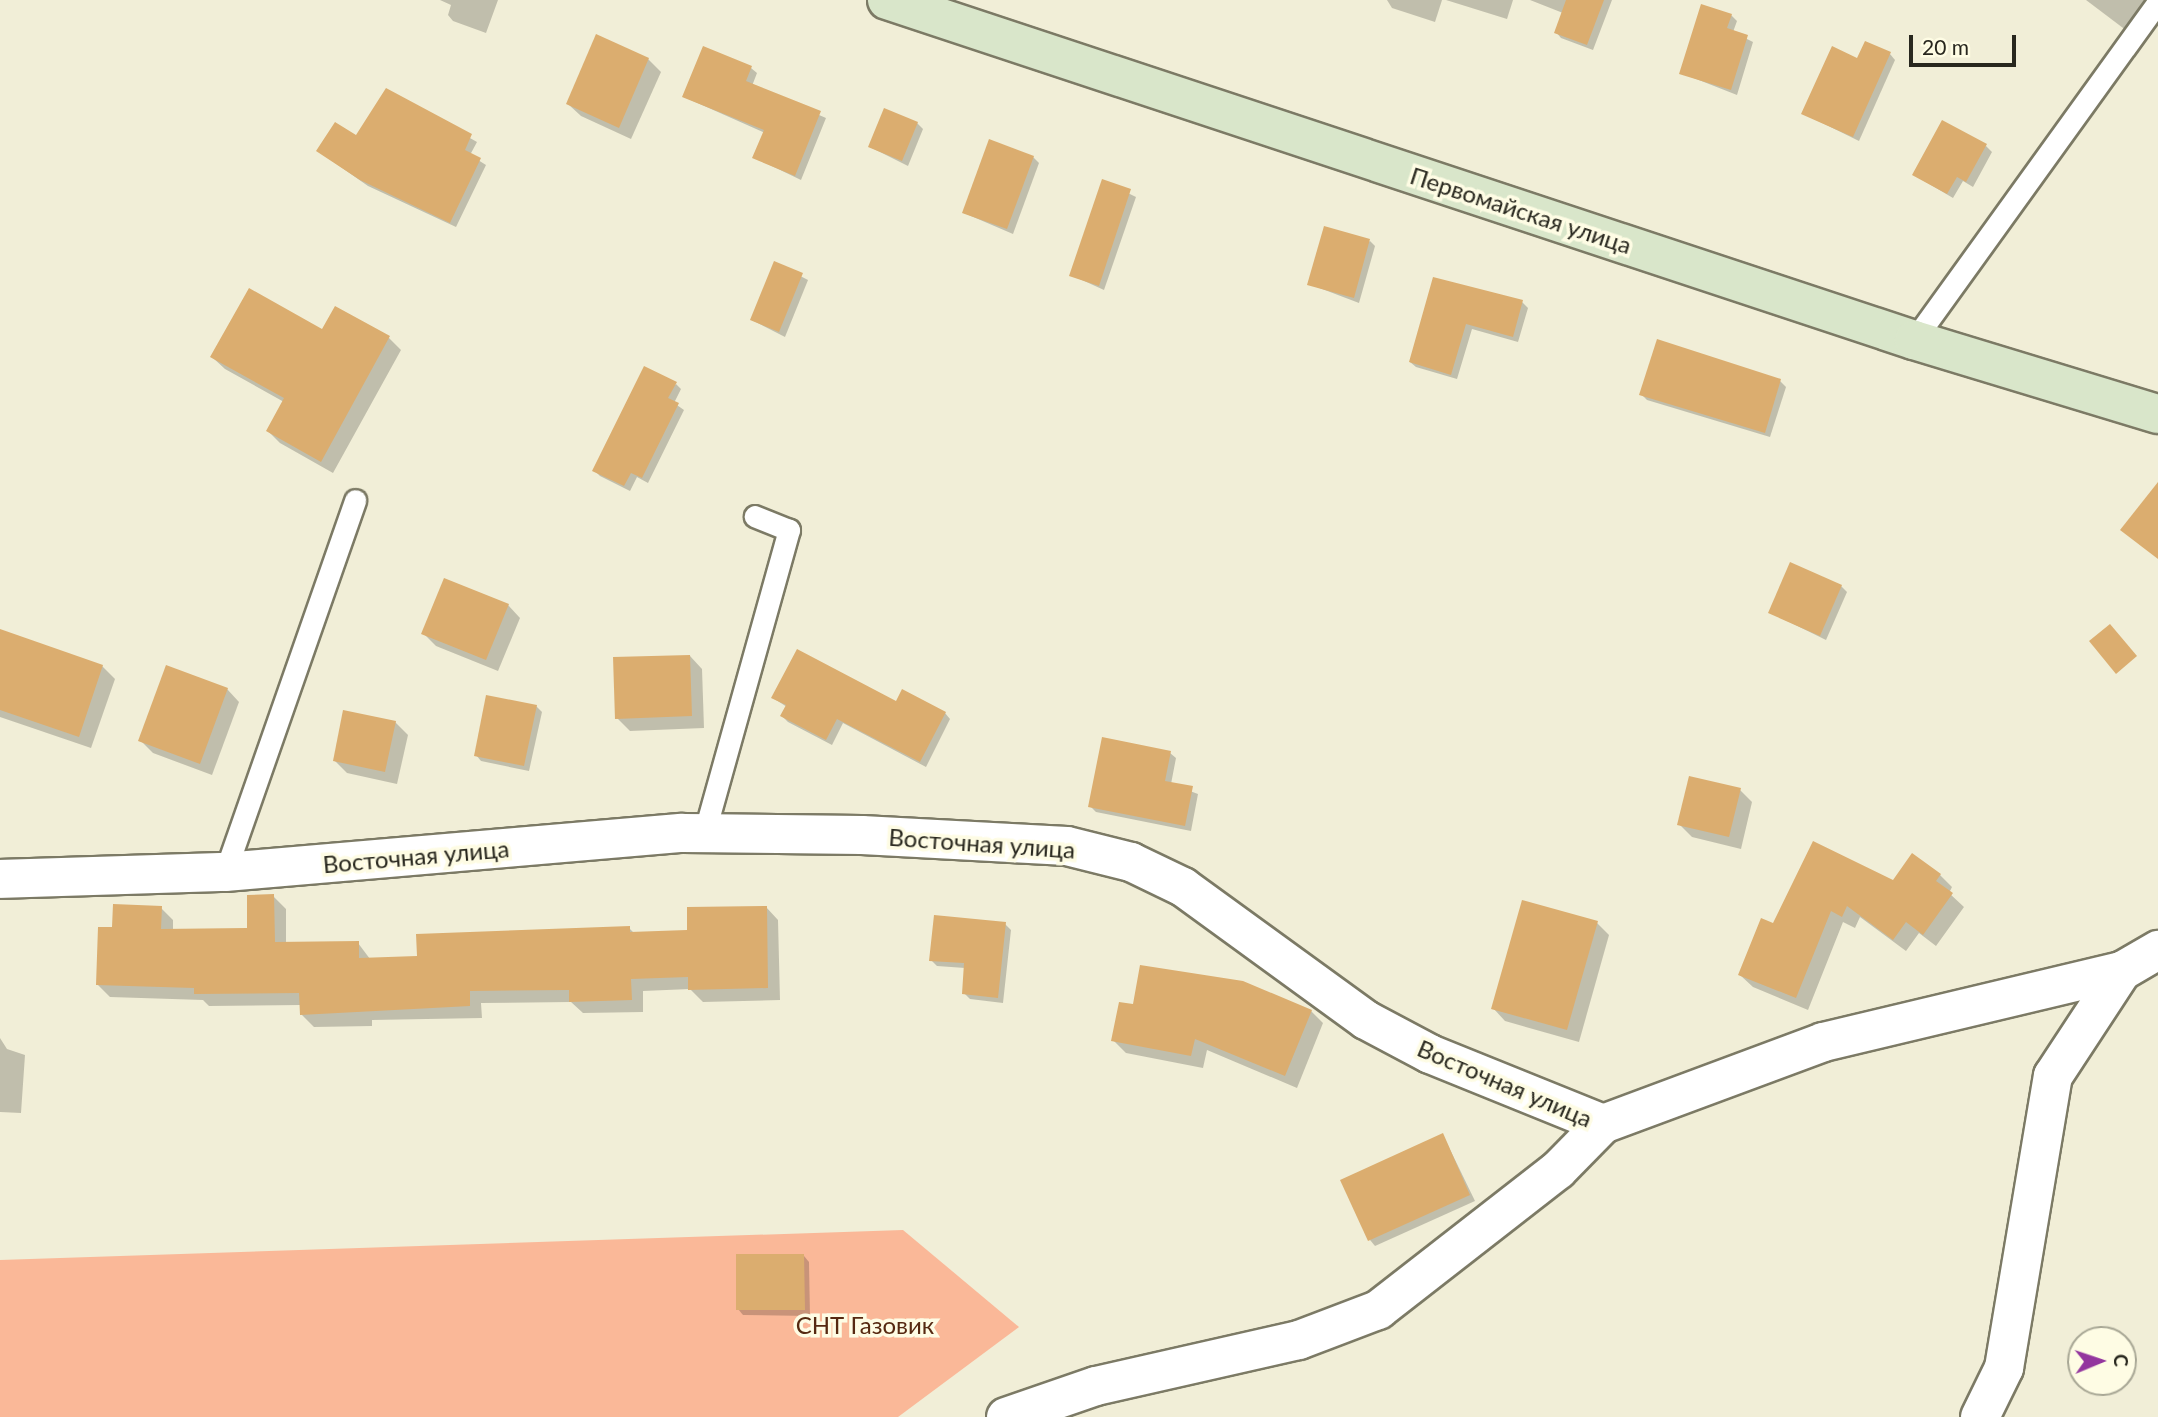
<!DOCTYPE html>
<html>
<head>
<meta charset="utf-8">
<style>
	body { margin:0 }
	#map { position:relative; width:2158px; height:1417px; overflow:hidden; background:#f1eed7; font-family:Lato,sans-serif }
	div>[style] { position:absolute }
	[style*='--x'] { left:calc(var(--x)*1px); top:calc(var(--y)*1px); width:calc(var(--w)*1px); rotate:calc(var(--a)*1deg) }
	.green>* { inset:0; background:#fab898 }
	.shadow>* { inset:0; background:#0003 }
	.building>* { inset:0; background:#dbad6f }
	.roads { filter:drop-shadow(2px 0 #7c7a65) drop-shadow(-2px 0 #7c7a65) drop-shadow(0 2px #7c7a65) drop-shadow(0 -2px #7c7a65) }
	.service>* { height:21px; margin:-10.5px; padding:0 10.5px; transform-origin:10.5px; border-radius:10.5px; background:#fff }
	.minor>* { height:38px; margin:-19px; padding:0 19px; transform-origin:19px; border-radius:19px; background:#fff }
	.secondary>* { height:38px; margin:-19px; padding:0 19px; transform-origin:19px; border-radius:19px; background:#d9e6ca }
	span { translate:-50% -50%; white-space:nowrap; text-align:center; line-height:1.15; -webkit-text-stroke:7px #fefce4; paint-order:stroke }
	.street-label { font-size:24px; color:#28271e }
	.park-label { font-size:24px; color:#562911 }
	.north { position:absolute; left:2067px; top:1326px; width:70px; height:70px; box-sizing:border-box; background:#fefce4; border:2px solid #a8a795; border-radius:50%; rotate:88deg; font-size:19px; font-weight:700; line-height:28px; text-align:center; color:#28271e }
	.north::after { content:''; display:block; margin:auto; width:24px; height:32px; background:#93359e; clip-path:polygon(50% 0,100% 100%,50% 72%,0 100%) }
	.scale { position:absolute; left:1909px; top:35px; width:107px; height:32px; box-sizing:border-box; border:4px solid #28271e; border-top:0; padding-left:9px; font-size:21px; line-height:24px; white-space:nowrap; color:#28271e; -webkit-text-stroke:5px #fefce4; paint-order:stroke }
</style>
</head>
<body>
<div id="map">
	<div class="green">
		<div style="clip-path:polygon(903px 1230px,1019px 1327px,898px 1417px,0 1417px,0 1260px)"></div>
	</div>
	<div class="shadow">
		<div style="clip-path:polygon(440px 0,498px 0,486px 33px,453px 21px,448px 15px,451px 5px)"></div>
		<div style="clip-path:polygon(1387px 0,1442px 0,1435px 22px,1392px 8px)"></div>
		<div style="clip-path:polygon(1446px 0,1513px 0,1507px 19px)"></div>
		<div style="clip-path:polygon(1530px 0,1612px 0,1593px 50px,1561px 38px,1556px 32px,1563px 13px)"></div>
		<div style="clip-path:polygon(2086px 0,2150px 0,2127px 31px)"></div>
		<div style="clip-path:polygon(1731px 15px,1737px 21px,1733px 32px,1753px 42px,1737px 95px,1681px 73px)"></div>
		<div style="clip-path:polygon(1890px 54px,1895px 60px,1859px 141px,1804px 114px,1858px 60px)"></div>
		<div style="clip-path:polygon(648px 59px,661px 72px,631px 139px,581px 116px,568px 104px)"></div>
		<div style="clip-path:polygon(751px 68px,757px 73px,752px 86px,826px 118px,801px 180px,755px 158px,765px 133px,684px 97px)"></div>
		<div style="clip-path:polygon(387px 91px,477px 142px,470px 155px,486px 165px,456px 227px,368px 186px,318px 151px,357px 138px)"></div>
		<div style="clip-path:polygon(917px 123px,923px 129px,908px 166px,870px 147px)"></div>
		<div style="clip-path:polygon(1986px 146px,1992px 152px,1973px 187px,1963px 181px,1953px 198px,1914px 175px)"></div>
		<div style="clip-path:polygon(1033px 157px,1039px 163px,1013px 234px,964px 213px)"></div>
		<div style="clip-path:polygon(1103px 181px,1136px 197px,1104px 290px,1071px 275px)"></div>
		<div style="clip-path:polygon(1370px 241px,1375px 246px,1359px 303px,1309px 284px)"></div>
		<div style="clip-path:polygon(775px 263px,808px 280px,785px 337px,752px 320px)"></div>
		<div style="clip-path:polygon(1434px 279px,1522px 302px,1528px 308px,1518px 342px,1472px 329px,1457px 379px,1416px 367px,1410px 362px)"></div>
		<div style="clip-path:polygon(323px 331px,389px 338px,401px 350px,333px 473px,280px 443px,268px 431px,284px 402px,225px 369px,212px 357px)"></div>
		<div style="clip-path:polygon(1780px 381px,1786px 387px,1770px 437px,1647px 400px,1641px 394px)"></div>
		<div style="clip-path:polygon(676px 384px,681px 389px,674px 403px,684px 410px,648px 483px,637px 477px,630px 491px,600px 476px,594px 470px)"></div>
		<div style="clip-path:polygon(1841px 586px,1847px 592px,1826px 640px,1771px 613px)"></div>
		<div style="clip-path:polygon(508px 605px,520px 618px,498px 671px,436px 646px,424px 634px)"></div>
		<div style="clip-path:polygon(0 630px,102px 666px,115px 679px,91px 748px,0 717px)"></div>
		<div style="clip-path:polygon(690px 656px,702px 669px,704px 728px,630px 731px,617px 718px)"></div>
		<div style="clip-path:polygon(227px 689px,239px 702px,212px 775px,153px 753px,140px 740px)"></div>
		<div style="clip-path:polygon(773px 698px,945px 713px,950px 719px,926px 767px,843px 723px,832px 745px,788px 722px,782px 716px,787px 707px)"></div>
		<div style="clip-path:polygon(536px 706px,542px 712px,529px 771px,481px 761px,476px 755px)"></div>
		<div style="clip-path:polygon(395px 722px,408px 735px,397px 784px,347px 773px,335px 761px)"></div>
		<div style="clip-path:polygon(1170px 753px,1176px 758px,1171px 784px,1198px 794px,1191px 831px,1096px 812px,1090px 806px)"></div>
		<div style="clip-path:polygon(1740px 790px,1752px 802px,1741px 849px,1692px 837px,1679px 824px)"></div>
		<div style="clip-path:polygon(1940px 875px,1952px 887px,1949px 893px,1964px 907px,1936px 946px,1919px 933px,1906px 951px,1860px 917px,1855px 928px,1843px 922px,1808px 1010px,1753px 987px,1740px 975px,1774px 926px,1894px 882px)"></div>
		<div style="clip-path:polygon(273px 896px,286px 909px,286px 944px,358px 943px,370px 959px,418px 957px,629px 928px,635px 934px,689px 932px,766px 907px,778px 920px,780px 1000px,703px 1002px,690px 989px,643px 991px,643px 1012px,583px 1013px,571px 1002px,481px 1003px,482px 1018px,372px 1020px,372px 1026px,314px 1027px,301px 1014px,301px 1005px,209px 1006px,203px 1000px,110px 997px,97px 984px,114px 929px,161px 908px,173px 920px,173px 931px,248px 930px)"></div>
		<div style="clip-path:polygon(1597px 923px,1609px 935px,1579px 1042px,1505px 1021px,1493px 1008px)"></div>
		<div style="clip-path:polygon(1005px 924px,1011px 930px,1003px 1003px,970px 999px,964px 993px,965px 968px,937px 966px,931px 960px)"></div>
		<div style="clip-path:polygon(1311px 1011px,1323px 1023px,1297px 1088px,1207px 1050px,1203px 1068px,1126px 1053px,1113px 1040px)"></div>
		<div style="clip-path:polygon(0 1038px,7px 1049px,25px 1055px,21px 1113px,0 1112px)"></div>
		<div style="clip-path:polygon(1443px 1135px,1475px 1201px,1375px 1246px,1370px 1240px)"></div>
		<div style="clip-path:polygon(804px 1256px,809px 1262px,810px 1316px,743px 1315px,738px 1309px)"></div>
	</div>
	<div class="building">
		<div style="clip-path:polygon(1566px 0,1604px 0,1587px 45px,1554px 33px)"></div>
		<div style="clip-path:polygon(1701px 4px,1732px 14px,1727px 28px,1748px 35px,1731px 90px,1679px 74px)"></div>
		<div style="clip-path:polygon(596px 34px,649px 58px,619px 128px,566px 104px)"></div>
		<div style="clip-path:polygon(1865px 41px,1891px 52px,1853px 137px,1801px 114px,1832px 46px,1857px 58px)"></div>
		<div style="clip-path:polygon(703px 46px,752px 66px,746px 81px,821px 111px,795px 176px,752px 158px,764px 130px,682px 97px)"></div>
		<div style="clip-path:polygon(386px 88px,472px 134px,465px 150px,481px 158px,450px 223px,360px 180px,316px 151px,335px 122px,356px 135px)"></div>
		<div style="clip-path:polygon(884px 108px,918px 122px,902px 161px,868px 147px)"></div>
		<div style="clip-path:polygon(1942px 120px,1987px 144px,1966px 182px,1957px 177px,1947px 194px,1912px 175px)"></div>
		<div style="clip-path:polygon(989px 139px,1034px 156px,1007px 229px,962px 213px)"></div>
		<div style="clip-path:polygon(1102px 179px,1131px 189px,1099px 286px,1069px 276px)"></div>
		<div style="clip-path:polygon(1324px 226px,1370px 239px,1354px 298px,1307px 285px)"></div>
		<div style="clip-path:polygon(774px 261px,803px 273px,779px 332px,750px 320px)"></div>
		<div style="clip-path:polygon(1433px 277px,1523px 300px,1513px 337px,1466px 324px,1451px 375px,1409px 362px)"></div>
		<div style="clip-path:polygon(249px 288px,322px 329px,335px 306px,390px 336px,321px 462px,266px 431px,284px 398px,210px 357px)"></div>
		<div style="clip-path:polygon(1657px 339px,1781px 379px,1765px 433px,1639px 395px)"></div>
		<div style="clip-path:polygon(644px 366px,677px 382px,668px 398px,679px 403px,642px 478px,631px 473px,624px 486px,592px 471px)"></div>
		<div style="clip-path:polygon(2158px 482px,2158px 559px,2120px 530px)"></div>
		<div style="clip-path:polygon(1790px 562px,1842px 585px,1820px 636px,1768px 613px)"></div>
		<div style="clip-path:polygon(444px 578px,509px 604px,486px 660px,421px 634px)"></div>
		<div style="clip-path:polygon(2110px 624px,2137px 656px,2116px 674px,2089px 641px)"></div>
		<div style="clip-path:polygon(0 629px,103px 665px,79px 737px,0 710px)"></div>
		<div style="clip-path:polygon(797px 649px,896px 701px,902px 689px,946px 712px,920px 762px,837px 719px,826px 740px,780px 716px,786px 705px,771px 698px)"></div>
		<div style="clip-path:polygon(690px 655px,692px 716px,615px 719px,613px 657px)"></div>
		<div style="clip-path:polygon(166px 665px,228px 688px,200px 764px,138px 741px)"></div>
		<div style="clip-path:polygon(486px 695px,537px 705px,524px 766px,474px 756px)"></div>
		<div style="clip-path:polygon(343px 710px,396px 721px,385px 772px,333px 761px)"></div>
		<div style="clip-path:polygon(1102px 737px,1171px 751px,1165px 781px,1193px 786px,1185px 826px,1088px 807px)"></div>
		<div style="clip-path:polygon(1689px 776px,1741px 788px,1729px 837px,1677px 825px)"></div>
		<div style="clip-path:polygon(1813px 841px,1893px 880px,1912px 853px,1941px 874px,1936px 881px,1953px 893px,1923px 935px,1906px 922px,1893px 940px,1847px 906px,1842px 917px,1831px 911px,1796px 998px,1738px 975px,1761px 918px,1773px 923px)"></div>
		<div style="clip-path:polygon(274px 894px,275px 942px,359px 941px,359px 958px,417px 956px,416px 934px,630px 926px,630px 932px,687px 930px,687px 907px,767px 906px,768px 988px,688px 990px,688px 977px,631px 979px,632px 1000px,569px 1002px,569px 990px,470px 991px,470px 1006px,300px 1015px,299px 993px,194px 994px,194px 988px,96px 985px,98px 927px,112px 927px,113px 904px,162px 906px,161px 929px,247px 928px,247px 895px)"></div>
		<div style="clip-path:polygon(1522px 900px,1598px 921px,1567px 1030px,1491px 1009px)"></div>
		<div style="clip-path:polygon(934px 915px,1006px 922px,998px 998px,962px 994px,964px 963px,929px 961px)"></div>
		<div style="clip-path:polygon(1140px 965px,1243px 981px,1312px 1010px,1285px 1076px,1195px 1039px,1191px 1056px,1111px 1041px,1119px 1002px,1133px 1004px)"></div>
		<div style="clip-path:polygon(1443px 1133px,1470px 1195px,1368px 1241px,1340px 1180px)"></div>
		<div style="clip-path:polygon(736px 1254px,804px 1254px,805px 1310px,736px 1310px)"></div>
	</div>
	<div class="roads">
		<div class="service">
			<div style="--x:1914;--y:340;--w:417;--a:-54.2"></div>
			<div style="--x:704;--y:834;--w:316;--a:-74.4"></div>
			<div style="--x:789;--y:530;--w:37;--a:-158"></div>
			<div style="--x:225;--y:872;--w:394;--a:-70.7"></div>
		</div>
		<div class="minor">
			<div style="--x:0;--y:879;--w:225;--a:-1.8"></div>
			<div style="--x:225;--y:872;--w:459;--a:-4.9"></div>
			<div style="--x:682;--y:833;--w:180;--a:0.6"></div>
			<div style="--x:862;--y:835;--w:205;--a:3.1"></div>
			<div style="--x:1067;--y:846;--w:66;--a:14"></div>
			<div style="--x:1131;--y:862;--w:58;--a:25.7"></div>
			<div style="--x:1183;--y:887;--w:226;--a:36"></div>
			<div style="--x:1366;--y:1020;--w:72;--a:28"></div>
			<div style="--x:1430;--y:1054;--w:187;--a:22"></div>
			<div style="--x:1603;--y:1124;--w:235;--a:-20.4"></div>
			<div style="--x:1823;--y:1042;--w:307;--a:-13.4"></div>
			<div style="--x:1006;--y:1417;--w:95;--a:-19"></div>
			<div style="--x:1096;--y:1386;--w:208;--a:-12.8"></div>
			<div style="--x:1299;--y:1340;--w:85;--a:-20.8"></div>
			<div style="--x:1378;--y:1310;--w:228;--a:-37.9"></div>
			<div style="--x:1558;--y:1170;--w:64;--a:-45.6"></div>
			<div style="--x:1980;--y:1417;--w:55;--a:-63.9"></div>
			<div style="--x:2004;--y:1368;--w:296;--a:-80.5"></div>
			<div style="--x:2053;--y:1076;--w:126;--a:-56.7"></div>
			<div style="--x:2122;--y:971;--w:42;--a:-30.3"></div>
		</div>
		<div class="secondary">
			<div style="--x:887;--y:0;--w:1082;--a:18.32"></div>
			<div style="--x:1914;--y:340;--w:255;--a:16.9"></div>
		</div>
	</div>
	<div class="street-label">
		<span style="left:1521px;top:210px;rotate:18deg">Первомайская улица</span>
		<span style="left:982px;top:843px;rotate:4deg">Восточная улица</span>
		<span style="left:416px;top:856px;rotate:-5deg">Восточная улица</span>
		<span style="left:1505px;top:1083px;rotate:23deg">Восточная улица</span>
	</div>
	<div class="park-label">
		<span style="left:865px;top:1325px">СНТ Газовик</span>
	</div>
	<div class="north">С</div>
	<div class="scale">20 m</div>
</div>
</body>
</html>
